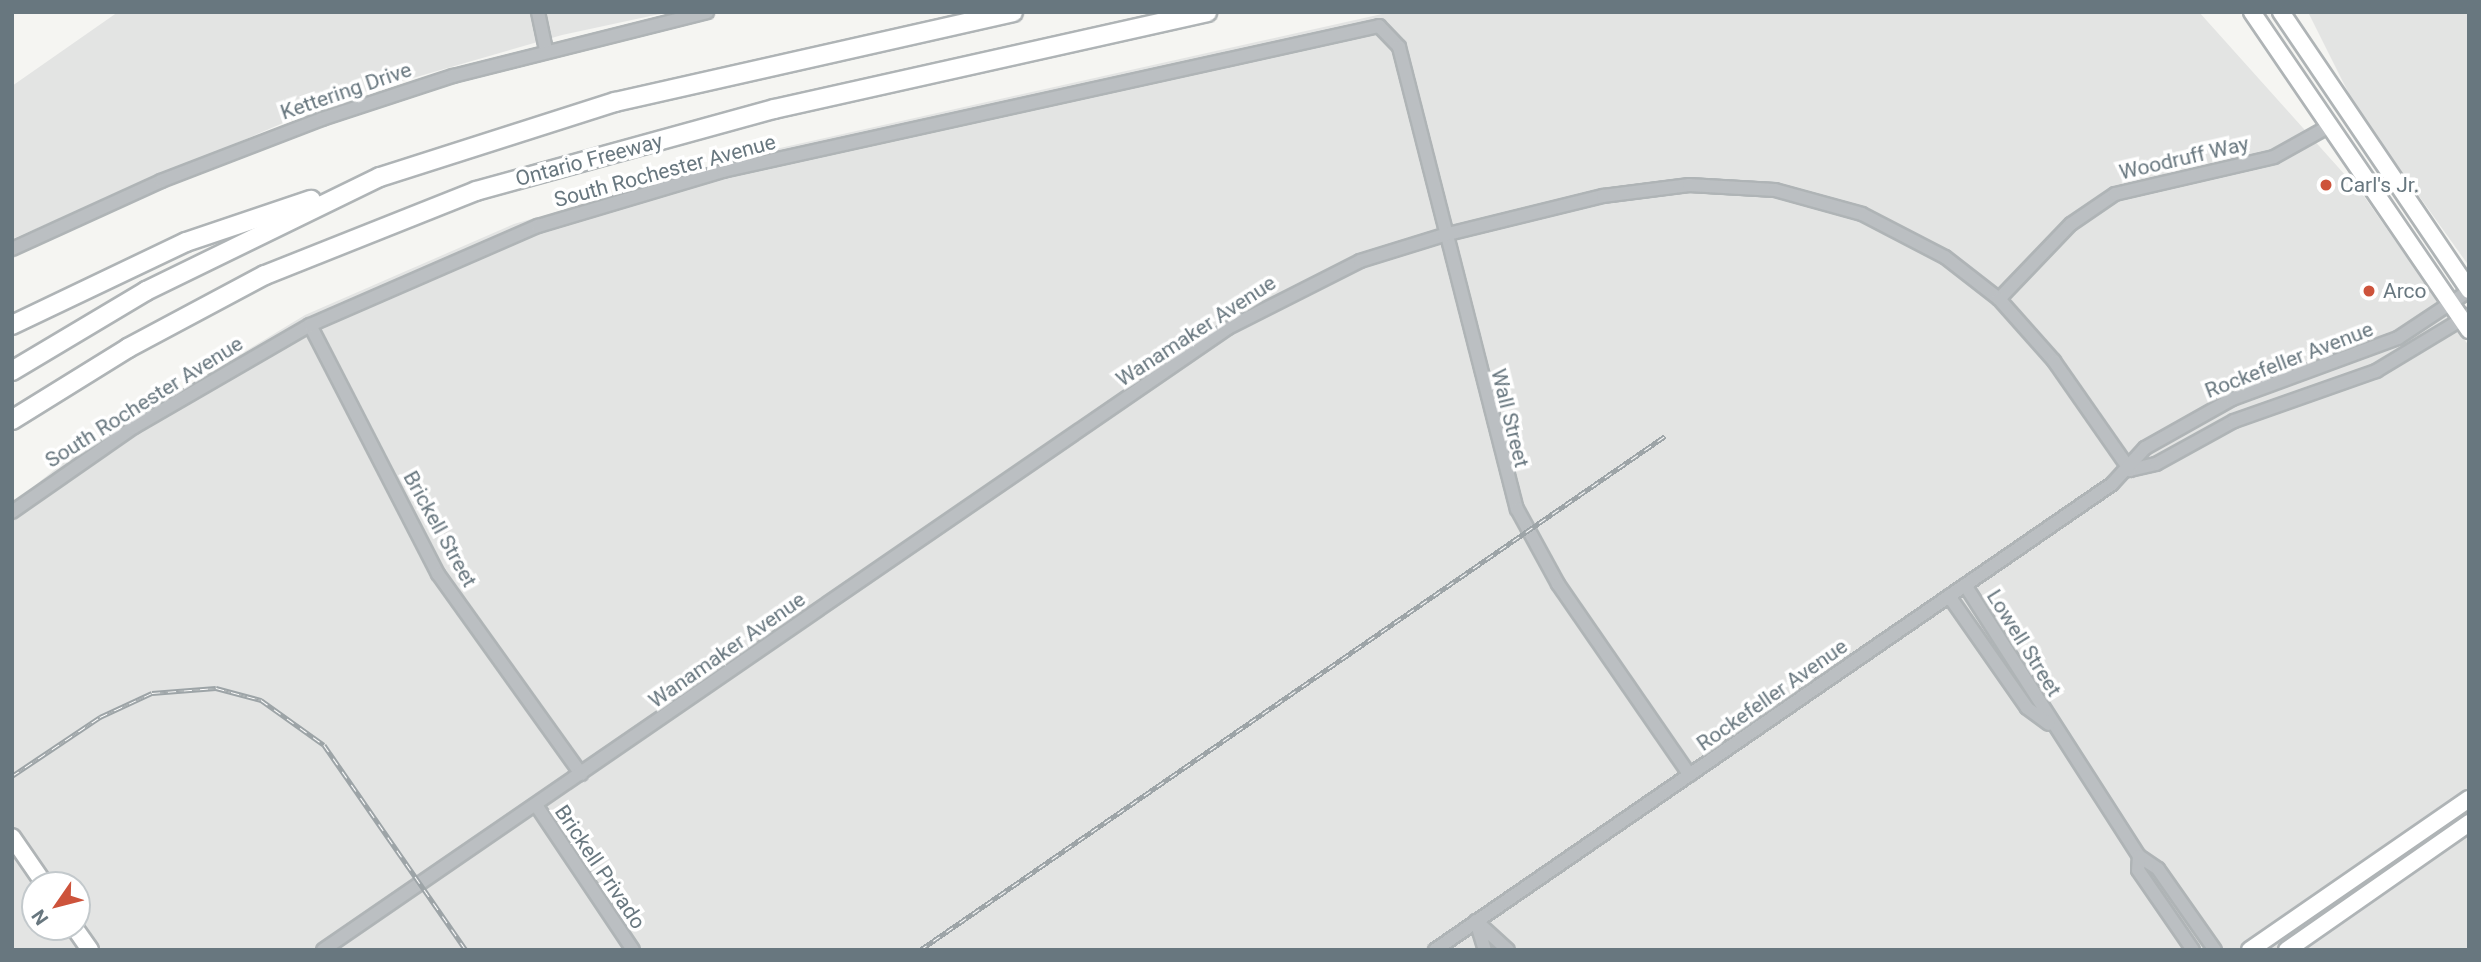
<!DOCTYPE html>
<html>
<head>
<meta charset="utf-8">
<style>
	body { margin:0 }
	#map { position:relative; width:2481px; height:962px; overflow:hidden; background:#f5f5f2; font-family:Roboto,sans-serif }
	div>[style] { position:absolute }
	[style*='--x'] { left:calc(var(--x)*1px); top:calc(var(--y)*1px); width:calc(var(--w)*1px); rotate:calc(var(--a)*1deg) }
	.built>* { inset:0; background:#e3e4e3 }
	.roads { filter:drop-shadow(2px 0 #afb4b6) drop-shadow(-2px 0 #afb4b6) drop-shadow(0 2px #afb4b6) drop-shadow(0 -2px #afb4b6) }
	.minor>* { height:12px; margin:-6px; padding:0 6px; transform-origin:6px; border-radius:6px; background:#bbbfc2 }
	.major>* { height:16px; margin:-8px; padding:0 8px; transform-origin:8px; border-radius:8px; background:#fff }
	.highway>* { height:18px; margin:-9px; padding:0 9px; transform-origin:9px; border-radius:9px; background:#fff }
	.rail>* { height:5px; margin-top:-2.5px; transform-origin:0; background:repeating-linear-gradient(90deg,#fff 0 8px,#9da4a7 0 16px); box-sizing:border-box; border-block:2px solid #9da4a7 }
	.dots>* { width:19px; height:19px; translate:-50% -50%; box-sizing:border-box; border:4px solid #fff; border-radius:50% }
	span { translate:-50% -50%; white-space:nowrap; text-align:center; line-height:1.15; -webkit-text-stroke:7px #fff; paint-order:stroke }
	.street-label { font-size:21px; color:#68777f }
	.poi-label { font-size:21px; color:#68777f }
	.left { translate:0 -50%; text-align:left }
	.frame { position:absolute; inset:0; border:14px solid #68777f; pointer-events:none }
	.north { position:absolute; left:21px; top:871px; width:70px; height:70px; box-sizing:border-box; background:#fff; border:2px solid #c3c9cc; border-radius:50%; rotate:235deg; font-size:19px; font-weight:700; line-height:28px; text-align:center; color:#68777f }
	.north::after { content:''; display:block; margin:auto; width:24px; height:32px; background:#cd533b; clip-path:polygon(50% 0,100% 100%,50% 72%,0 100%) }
</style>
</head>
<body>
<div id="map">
	<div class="built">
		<div style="clip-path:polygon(118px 12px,669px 12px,562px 35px,337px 100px,12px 239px,12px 86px)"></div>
		<div style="clip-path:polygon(evenodd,1391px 12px,2199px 12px,2363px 195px,2469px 346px,2469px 950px,12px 950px,12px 504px,69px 458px,305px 315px,514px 224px,757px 153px,1391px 12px,35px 885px,77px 885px,77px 927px,35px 927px,35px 885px)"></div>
		<div style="clip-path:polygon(2308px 12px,2469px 12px,2469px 266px,2356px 108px)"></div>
	</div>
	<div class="roads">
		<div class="minor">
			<div style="--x:538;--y:12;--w:40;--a:78"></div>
			<div style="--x:12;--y:249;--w:164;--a:-24.5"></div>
			<div style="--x:161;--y:181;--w:173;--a:-21.1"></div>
			<div style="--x:322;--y:119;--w:138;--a:-18.2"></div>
			<div style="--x:453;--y:76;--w:262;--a:-14.1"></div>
			<div style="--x:1999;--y:299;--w:104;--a:-46.2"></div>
			<div style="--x:2071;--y:224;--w:53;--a:-34.3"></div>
			<div style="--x:2115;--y:194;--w:163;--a:-13.1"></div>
			<div style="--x:2274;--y:157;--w:62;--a:-29.1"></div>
			<div style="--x:310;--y:325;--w:280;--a:62.8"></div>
			<div style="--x:438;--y:574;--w:246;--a:54.4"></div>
			<div style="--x:2130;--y:470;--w:27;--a:-13"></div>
			<div style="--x:2156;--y:464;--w:89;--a:-28.9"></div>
			<div style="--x:2234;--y:421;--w:151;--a:-19.4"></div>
			<div style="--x:2376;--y:371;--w:109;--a:-31.1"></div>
			<div style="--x:12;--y:512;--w:149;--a:-34.9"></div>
			<div style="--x:134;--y:427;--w:203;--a:-30.1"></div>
			<div style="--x:310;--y:325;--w:249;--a:-23.5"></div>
			<div style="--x:538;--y:226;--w:193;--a:-16.6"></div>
			<div style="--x:723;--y:171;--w:672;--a:-12.46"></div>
			<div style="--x:1379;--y:26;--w:29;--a:46"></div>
			<div style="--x:1399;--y:47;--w:477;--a:75.7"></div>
			<div style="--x:1517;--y:509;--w:85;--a:61.3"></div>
			<div style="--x:1558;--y:584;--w:232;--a:55.4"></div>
			<div style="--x:1965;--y:585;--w:322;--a:57.3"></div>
			<div style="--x:2139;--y:856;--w:23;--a:34"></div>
			<div style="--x:2158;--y:869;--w:99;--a:54.9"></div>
			<div style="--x:1949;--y:596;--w:136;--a:55.1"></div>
			<div style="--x:2027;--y:708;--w:27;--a:36"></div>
			<div style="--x:536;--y:805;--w:174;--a:56.2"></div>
			<div style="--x:2139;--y:856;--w:14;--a:94"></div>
			<div style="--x:2138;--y:870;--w:97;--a:55.5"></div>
			<div style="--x:1476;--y:921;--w:43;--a:42.2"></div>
			<div style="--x:1476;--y:921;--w:30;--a:73"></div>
			<div style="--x:323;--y:950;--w:1098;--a:-34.5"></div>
			<div style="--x:1228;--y:328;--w:148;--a:-26.9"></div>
			<div style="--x:1360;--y:261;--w:88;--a:-17.2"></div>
			<div style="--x:1444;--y:235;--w:164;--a:-13.8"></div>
			<div style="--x:1603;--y:196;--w:87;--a:-7.3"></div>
			<div style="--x:1689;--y:185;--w:86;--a:3.3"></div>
			<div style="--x:1775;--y:190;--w:90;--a:15.4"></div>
			<div style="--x:1862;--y:214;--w:93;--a:27.4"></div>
			<div style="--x:1945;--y:257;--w:68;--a:37.9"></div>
			<div style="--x:1999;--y:299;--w:83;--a:48.4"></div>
			<div style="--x:2054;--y:361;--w:133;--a:55.1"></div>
			<div style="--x:1435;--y:950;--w:822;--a:-34.54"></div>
			<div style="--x:2112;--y:484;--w:49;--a:-47.5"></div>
			<div style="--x:2145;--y:448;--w:100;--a:-29.4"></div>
			<div style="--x:2232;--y:399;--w:177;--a:-20.2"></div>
			<div style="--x:2398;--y:338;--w:85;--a:-33.5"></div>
		</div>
		<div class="major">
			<div style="--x:2252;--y:12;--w:385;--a:55.7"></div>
			<div style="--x:2281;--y:12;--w:336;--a:55.9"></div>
			<div style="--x:12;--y:837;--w:58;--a:55.5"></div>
			<div style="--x:74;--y:927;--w:28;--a:55"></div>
			<div style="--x:2250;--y:950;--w:266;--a:-34.6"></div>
			<div style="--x:2287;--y:950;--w:222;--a:-34.9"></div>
		</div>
		<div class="highway">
			<div style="--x:12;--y:325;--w:193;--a:-25.5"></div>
			<div style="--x:186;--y:242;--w:132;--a:-18.6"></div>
			<div style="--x:12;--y:371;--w:156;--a:-30.8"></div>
			<div style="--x:146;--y:291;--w:260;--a:-26"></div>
			<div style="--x:380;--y:177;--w:247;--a:-17.7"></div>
			<div style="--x:615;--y:102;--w:408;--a:-12.7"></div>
			<div style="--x:12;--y:420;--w:137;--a:-31.8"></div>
			<div style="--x:128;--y:348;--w:155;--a:-28.1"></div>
			<div style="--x:265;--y:275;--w:227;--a:-21.7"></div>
			<div style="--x:476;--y:191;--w:309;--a:-15.4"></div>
			<div style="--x:774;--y:109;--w:444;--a:-12.6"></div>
		</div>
	</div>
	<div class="rail">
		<div style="--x:12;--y:776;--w:106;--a:-33.8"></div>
		<div style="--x:100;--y:717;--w:57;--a:-24.8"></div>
		<div style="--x:152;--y:693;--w:64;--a:-4.5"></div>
		<div style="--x:216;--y:688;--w:47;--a:14.9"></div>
		<div style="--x:261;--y:700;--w:77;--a:35.5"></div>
		<div style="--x:324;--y:745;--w:249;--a:55.3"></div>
		<div style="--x:920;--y:950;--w:905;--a:-34.6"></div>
	</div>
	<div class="dots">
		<div style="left:2326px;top:185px;background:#cd533b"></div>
		<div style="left:2369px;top:291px;background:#cd533b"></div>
	</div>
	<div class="street-label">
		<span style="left:346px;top:91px;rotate:-19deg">Kettering Drive</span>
		<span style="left:2184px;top:158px;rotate:-13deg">Woodruff Way</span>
		<span style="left:589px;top:160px;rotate:-15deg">Ontario Freeway</span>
		<span style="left:665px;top:171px;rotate:-15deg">South Rochester Avenue</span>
		<span style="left:1196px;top:331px;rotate:-33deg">Wanamaker Avenue</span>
		<span style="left:2289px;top:360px;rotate:-21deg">Rockefeller Avenue</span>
		<span style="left:144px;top:402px;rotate:-32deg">South Rochester Avenue</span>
		<span style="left:1510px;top:418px;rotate:76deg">Wall Street</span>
		<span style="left:440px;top:529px;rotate:61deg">Brickell Street</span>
		<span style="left:2024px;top:643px;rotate:58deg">Lowell Street</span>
		<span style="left:727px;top:650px;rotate:-35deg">Wanamaker Avenue</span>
		<span style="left:1772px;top:695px;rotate:-35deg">Rockefeller Avenue</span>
		<span style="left:600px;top:867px;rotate:56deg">Brickell Privado</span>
	</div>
	<div class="poi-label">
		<span class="left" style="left:2340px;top:185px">Carl's Jr.</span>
		<span class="left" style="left:2383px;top:291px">Arco</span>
	</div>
	<div class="frame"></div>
	<div class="north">N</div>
</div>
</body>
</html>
